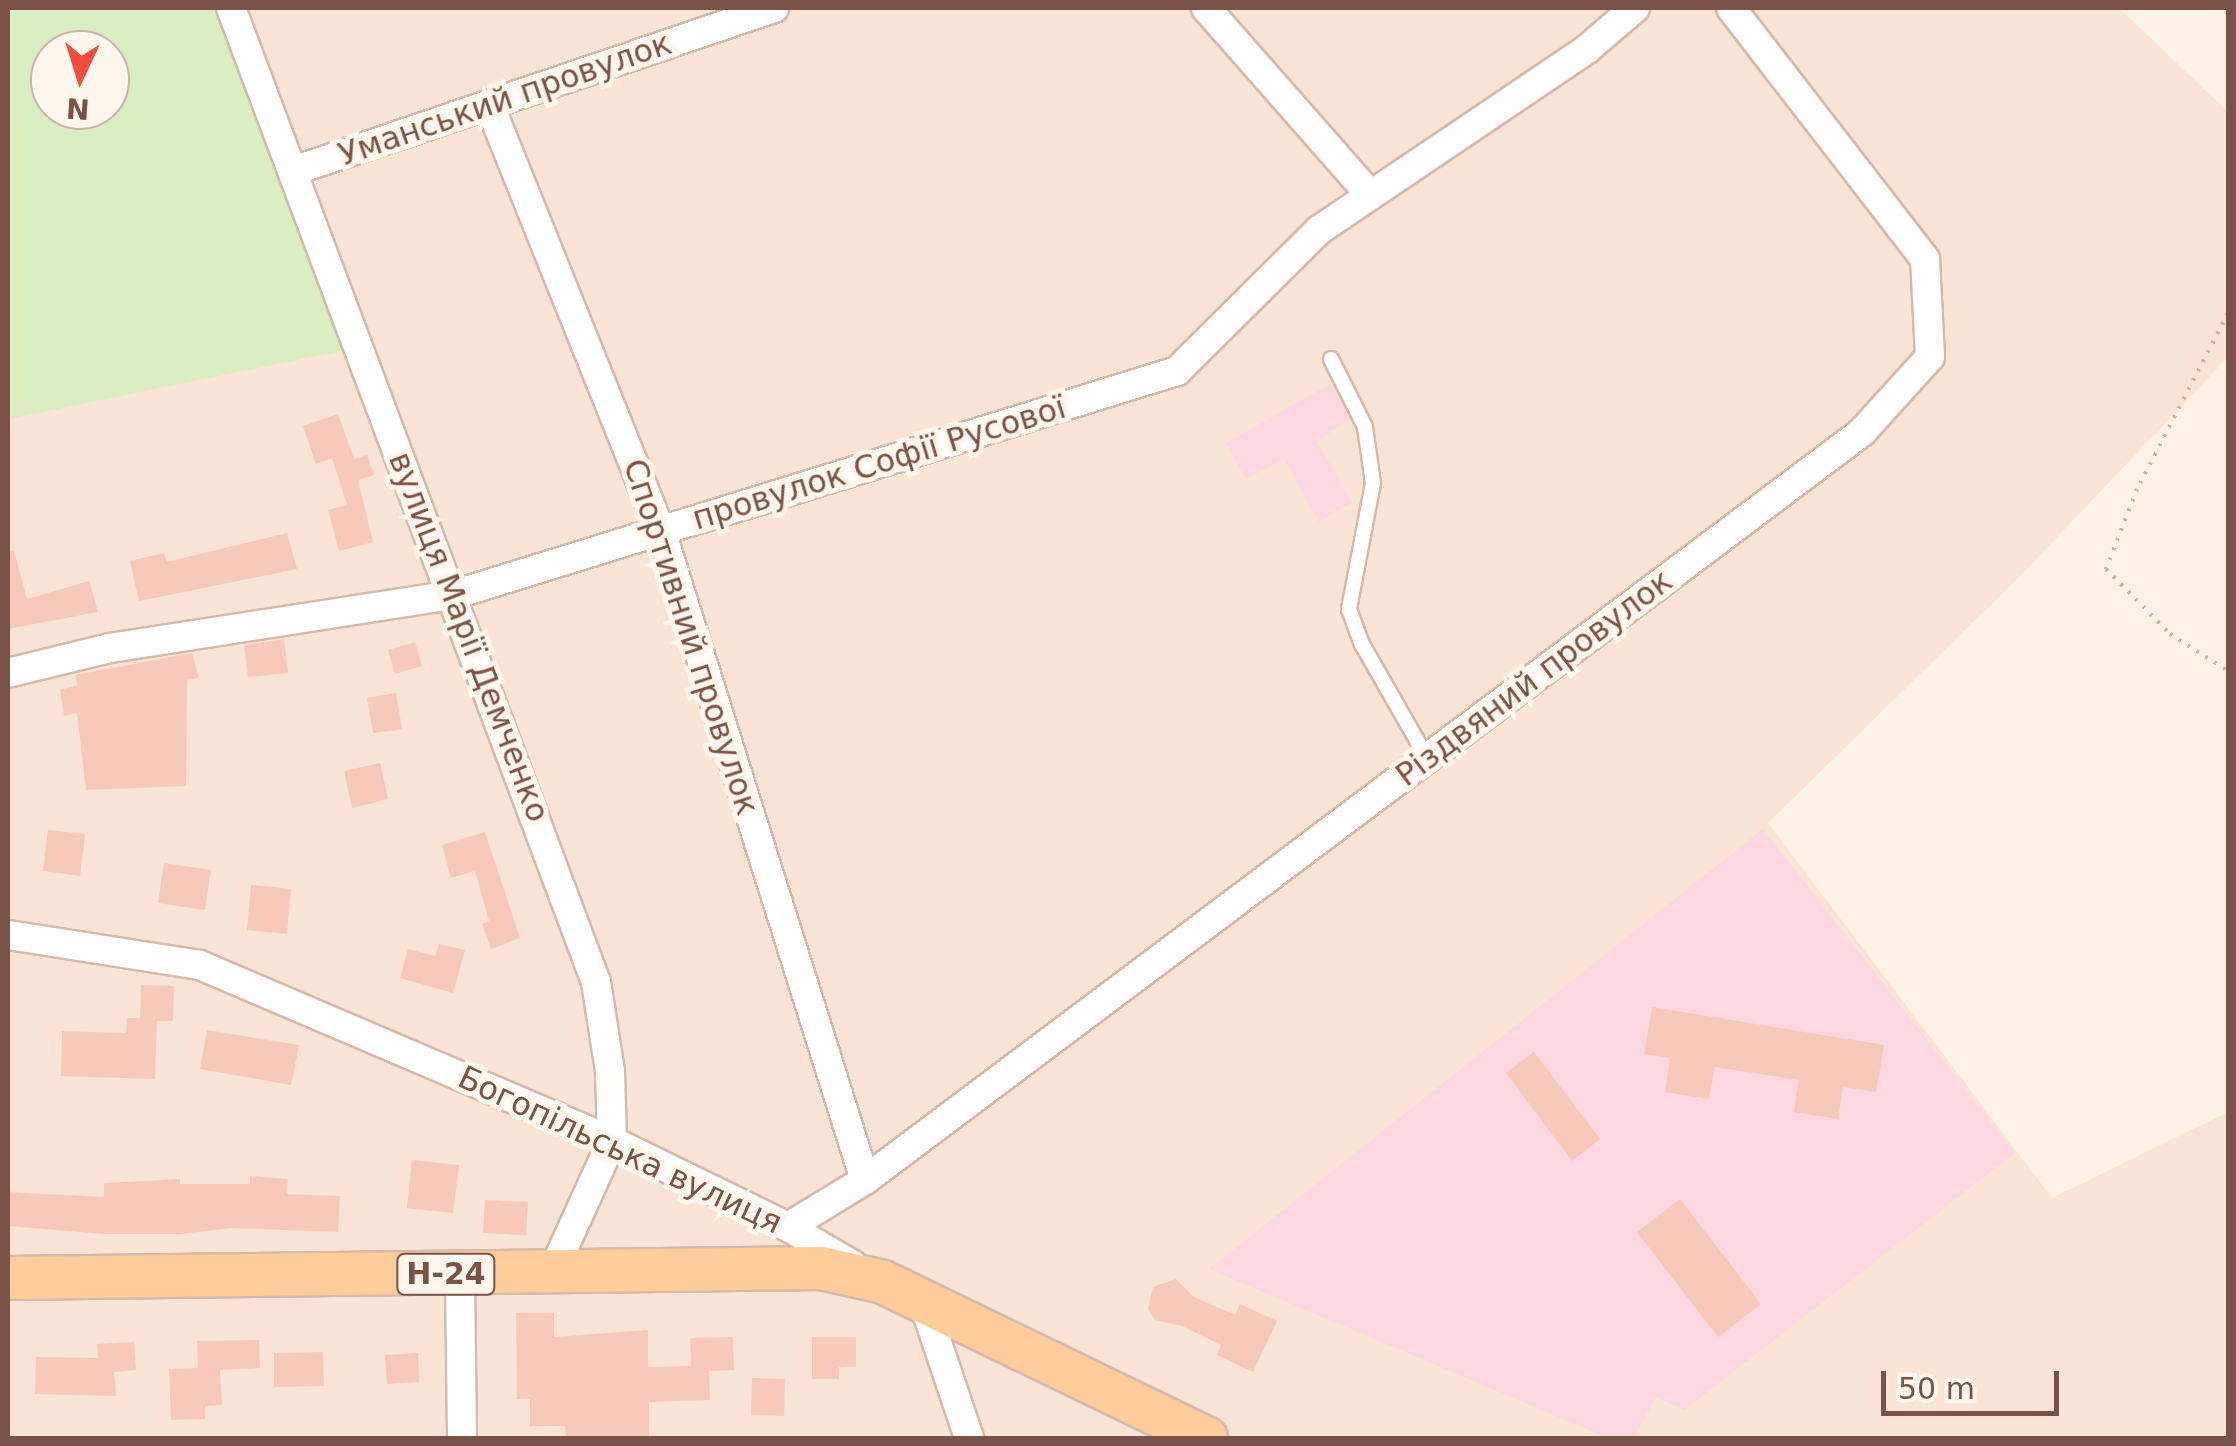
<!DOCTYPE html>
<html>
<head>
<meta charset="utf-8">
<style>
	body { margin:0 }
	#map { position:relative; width:2236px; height:1446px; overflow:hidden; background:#fef1e5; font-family:"DejaVu Sans",sans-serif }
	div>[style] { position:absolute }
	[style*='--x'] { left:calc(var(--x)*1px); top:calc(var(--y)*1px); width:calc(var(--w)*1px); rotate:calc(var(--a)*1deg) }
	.residential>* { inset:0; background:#f9e4d6 }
	.medical>* { inset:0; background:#fdd7e1 }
	.green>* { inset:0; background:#daeec2 }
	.building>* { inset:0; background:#f7c9ba }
	.path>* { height:4px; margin-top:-2px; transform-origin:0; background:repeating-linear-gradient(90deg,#dcac9c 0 2.5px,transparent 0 10.5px) }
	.roads { filter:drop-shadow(2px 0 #d4b9ac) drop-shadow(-2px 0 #d4b9ac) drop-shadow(0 2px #d4b9ac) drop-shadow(0 -2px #d4b9ac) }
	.service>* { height:14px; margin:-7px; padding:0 7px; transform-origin:7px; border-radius:7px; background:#fff }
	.minor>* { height:28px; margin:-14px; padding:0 14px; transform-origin:14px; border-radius:14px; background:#fff }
	.primary>* { height:42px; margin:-21px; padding:0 21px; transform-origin:21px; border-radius:21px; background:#ffcc9b }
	span { translate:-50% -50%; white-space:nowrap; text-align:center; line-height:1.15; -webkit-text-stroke:10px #fff6ed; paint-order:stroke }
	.shield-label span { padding:2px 8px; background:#fff6ed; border:2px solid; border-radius:8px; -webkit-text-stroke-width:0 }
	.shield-label { font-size:30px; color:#7a5247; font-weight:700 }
	.street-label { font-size:32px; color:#7a5247 }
	.frame { position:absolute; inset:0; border:10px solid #7a5247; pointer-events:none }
	.north { position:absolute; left:30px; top:30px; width:100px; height:100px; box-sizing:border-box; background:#fff6ed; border:2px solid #cab4ab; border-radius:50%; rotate:184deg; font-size:28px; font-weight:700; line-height:40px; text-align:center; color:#7a5247 }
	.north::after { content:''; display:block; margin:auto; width:35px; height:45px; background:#f44d3f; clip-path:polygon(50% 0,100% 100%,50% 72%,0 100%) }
	.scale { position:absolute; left:1881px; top:1371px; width:178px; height:45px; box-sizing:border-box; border:5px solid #7a5247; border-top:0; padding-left:12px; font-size:30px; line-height:35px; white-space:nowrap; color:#7a5247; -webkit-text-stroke:8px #fff6ed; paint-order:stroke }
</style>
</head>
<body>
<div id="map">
	<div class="residential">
		<div style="clip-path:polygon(evenodd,8px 8px,2119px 8px,2228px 112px,2228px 357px,2021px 575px,1768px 823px,2052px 1198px,2228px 1112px,2228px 1438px,8px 1438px,8px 8px,50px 50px,110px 50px,110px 110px,50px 110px,50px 50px)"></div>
	</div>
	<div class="medical">
		<div style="clip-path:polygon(1330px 384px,1350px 418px,1317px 442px,1352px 502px,1319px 522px,1284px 459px,1246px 479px,1226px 443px)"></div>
		<div style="clip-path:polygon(1763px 829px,2015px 1153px,1684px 1410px,1656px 1397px,1634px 1438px,1608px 1438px,1209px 1269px)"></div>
	</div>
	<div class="green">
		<div style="clip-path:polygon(evenodd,8px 8px,228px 8px,360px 347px,8px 419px,8px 8px,50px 50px,110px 50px,110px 110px,50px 110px,50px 50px)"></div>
	</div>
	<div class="building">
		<div style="clip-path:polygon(338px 414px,354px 459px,367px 455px,374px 475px,358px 480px,373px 542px,339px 551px,328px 510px,347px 505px,332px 458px,316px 464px,303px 426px)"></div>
		<div style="clip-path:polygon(287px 533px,297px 569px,139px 601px,130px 561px,164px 553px,167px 562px)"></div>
		<div style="clip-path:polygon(14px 551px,27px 599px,89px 581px,98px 612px,8px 629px,8px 552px)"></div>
		<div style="clip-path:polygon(284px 639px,288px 673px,248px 677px,244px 645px)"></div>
		<div style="clip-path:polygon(415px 642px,422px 666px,395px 674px,388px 650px)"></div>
		<div style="clip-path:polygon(192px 653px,199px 678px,187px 680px,186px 786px,86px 790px,77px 713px,64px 716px,60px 690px,78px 685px,75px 675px)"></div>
		<div style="clip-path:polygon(396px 693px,402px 729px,373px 733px,367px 698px)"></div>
		<div style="clip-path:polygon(380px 763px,388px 799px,352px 808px,344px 771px)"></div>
		<div style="clip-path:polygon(48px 830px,85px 834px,80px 876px,43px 871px)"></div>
		<div style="clip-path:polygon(485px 832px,520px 938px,491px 949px,482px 924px,489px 921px,475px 871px,451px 878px,442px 845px)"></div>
		<div style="clip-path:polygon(164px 863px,211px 870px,205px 910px,158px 903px)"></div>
		<div style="clip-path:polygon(251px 885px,291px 889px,287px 934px,247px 930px)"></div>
		<div style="clip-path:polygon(439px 944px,465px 950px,453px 993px,400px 978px,408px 949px,435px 956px)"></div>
		<div style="clip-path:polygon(141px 985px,174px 986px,173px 1021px,157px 1021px,155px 1079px,61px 1076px,62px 1031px,126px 1033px,127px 1018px,140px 1018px)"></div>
		<div style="clip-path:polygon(1652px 1007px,1884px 1045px,1876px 1092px,1843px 1087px,1838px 1119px,1794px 1112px,1799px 1080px,1715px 1067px,1709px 1099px,1665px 1092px,1670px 1058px,1644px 1054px)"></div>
		<div style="clip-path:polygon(207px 1030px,299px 1045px,291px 1085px,200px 1069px)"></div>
		<div style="clip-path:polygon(1534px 1052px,1600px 1139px,1572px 1161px,1506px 1073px)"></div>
		<div style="clip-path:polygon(412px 1160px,459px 1165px,453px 1213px,407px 1208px)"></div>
		<div style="clip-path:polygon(250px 1176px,288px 1179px,286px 1194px,340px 1196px,338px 1232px,232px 1228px,180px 1234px,104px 1234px,8px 1226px,8px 1192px,104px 1197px,104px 1183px,180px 1179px,180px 1184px,250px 1184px)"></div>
		<div style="clip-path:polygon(1680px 1199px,1761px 1304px,1718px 1337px,1637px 1232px)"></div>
		<div style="clip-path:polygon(485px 1200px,528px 1202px,526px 1235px,483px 1233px)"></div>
		<div style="clip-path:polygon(1176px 1279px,1194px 1297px,1235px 1315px,1240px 1304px,1277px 1321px,1253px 1372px,1217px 1355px,1221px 1345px,1182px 1326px,1155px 1320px,1148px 1309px,1153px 1287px)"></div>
		<div style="clip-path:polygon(516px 1313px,554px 1313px,554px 1337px,648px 1330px,648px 1367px,691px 1366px,690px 1338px,733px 1337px,734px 1370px,709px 1371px,710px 1400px,649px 1402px,649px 1438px,566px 1438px,565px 1426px,530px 1426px,530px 1399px,517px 1399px)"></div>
		<div style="clip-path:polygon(812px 1337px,856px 1337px,856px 1367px,839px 1367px,839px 1379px,812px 1379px)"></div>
		<div style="clip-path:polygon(259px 1340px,260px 1368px,220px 1370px,222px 1405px,205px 1406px,205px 1419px,171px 1420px,169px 1369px,198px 1368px,197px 1341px)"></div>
		<div style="clip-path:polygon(134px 1342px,136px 1370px,114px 1372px,116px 1396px,35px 1394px,36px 1357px,98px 1358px,97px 1344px)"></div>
		<div style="clip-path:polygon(323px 1352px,324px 1386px,274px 1387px,274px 1353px)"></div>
		<div style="clip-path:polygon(418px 1353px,419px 1382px,387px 1384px,385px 1355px)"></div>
		<div style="clip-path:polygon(752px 1378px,785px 1379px,784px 1416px,751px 1415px)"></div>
	</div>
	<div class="path">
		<div style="--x:2228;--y:313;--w:198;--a:117.3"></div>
		<div style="--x:2137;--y:489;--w:86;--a:111.2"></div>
		<div style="--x:2106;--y:569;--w:91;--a:45.4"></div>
		<div style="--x:2170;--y:634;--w:69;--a:32.5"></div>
	</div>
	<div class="roads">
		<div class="service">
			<div style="--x:1331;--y:359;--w:76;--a:63.4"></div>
			<div style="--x:1365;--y:427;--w:57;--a:81.9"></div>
			<div style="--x:1373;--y:483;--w:128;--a:100.8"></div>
			<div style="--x:1349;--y:609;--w:37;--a:70"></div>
			<div style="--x:1362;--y:644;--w:131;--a:60.3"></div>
		</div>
		<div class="minor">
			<div style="--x:231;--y:8;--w:1040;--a:69.46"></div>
			<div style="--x:596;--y:982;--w:90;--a:81.1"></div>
			<div style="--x:610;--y:1071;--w:70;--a:88.4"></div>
			<div style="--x:612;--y:1141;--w:145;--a:114.4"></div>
			<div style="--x:1206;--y:8;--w:249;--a:48.7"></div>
			<div style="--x:489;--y:104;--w:460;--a:68.1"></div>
			<div style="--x:661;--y:531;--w:680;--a:72.55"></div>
			<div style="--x:293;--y:171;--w:508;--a:-18.72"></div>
			<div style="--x:8;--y:673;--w:105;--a:-13.8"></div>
			<div style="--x:110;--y:648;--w:347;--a:-8.8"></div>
			<div style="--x:453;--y:595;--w:758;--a:-17.19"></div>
			<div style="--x:1177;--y:371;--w:200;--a:-44.8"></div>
			<div style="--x:1319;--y:230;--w:323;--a:-34"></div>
			<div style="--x:1587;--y:49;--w:63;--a:-40.5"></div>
			<div style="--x:8;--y:935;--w:194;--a:8.9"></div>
			<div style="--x:200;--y:965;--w:448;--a:23.1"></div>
			<div style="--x:612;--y:1141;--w:196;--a:26"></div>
			<div style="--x:788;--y:1227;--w:75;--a:30.3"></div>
			<div style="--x:788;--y:1227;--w:90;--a:-31.4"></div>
			<div style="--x:865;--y:1180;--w:1246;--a:-36.88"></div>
			<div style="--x:1862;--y:432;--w:101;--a:-47.8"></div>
			<div style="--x:1930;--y:357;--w:98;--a:-92.9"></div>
			<div style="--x:1925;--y:259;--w:317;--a:-127.7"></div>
			<div style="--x:460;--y:1274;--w:164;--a:89.3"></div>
			<div style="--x:924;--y:1304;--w:141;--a:71.4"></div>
		</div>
		<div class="primary">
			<div style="--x:8;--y:1278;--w:813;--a:-0.7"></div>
			<div style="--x:821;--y:1268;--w:64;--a:12.7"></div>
			<div style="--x:883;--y:1282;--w:359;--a:25.8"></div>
		</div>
	</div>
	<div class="shield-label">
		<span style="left:446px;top:1274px">Н-24</span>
	</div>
	<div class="street-label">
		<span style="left:505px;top:99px;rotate:-19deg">Уманський провулок</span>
		<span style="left:879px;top:463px;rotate:-17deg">провулок Софії Русової</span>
		<span style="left:469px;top:637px;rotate:69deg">вулиця Марії Демченко</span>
		<span style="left:691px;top:637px;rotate:72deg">Спортивний провулок</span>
		<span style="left:1534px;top:678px;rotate:-37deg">Різдвяний провулок</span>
		<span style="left:620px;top:1150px;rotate:25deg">Богопільська вулиця</span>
	</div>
	<div class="frame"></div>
	<div class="north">N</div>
	<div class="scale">50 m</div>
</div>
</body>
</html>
